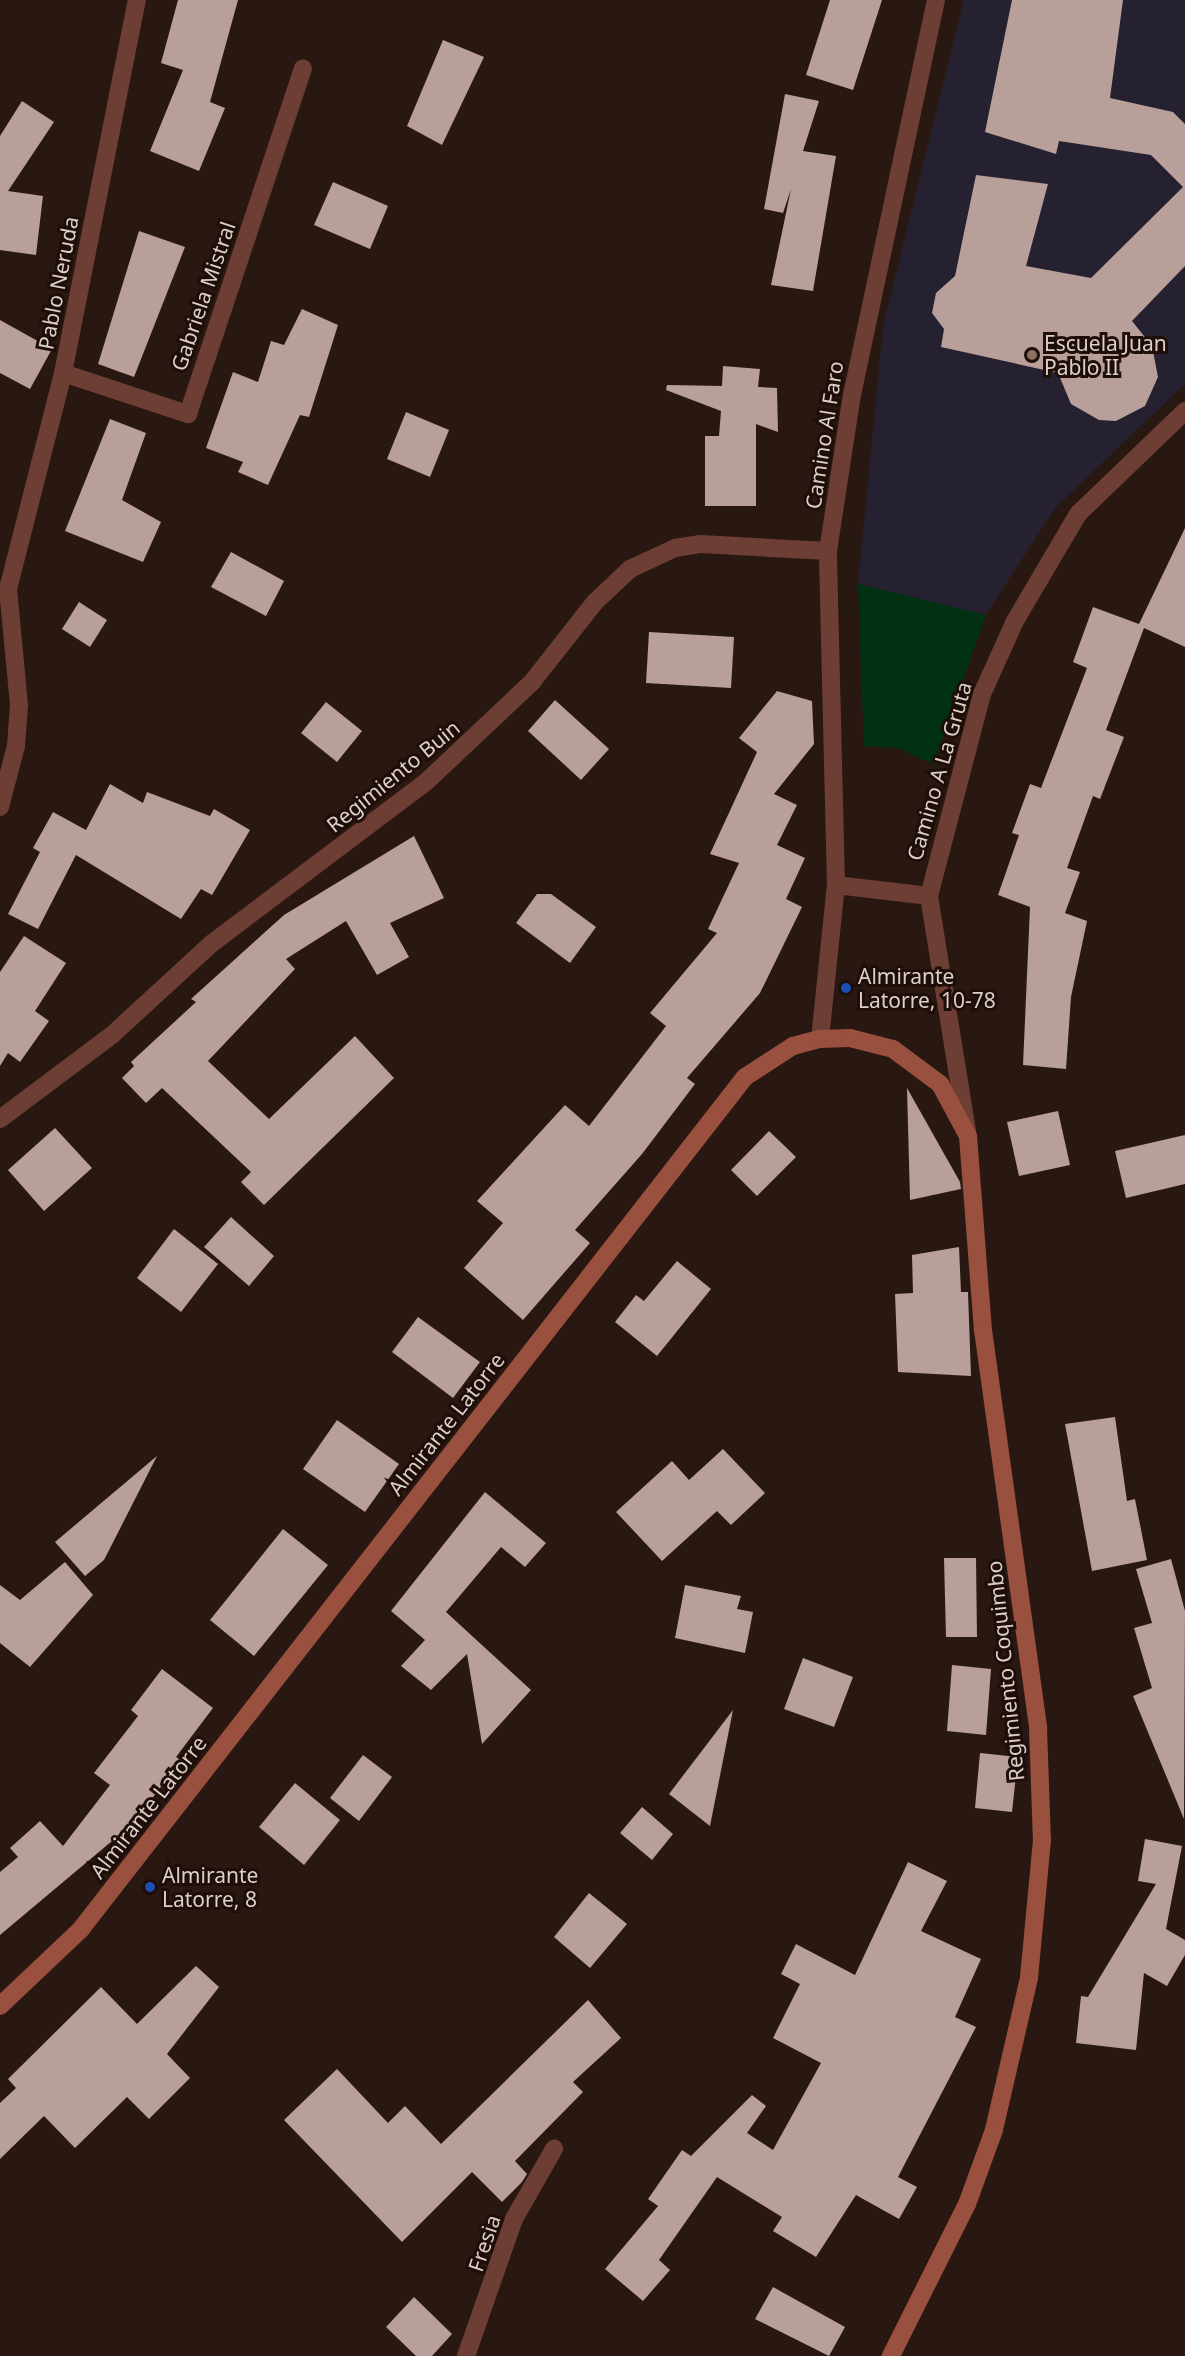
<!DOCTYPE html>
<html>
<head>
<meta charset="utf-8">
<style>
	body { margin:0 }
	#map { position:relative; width:1185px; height:2356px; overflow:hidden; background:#291811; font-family:"Noto Sans",sans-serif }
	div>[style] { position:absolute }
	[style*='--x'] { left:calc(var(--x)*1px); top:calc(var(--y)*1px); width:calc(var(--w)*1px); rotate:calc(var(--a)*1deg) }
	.education>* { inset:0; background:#252130 }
	.green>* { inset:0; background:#003112 }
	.building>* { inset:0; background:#b89f99 }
	.street>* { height:18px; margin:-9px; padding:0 9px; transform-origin:9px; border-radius:9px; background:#6d3e33 }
	.secondary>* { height:18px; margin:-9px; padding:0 9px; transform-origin:9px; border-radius:9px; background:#9a503e }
	.dots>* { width:16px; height:16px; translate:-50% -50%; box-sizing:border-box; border:3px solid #1f0e08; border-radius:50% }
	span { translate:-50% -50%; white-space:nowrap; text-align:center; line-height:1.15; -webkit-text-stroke:6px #1f0e08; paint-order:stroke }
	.street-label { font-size:21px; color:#dbcfca }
	.poi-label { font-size:21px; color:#dbcfca }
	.left { translate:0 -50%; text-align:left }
</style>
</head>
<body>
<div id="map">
	<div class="education">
		<div style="clip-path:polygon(964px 0,1185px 0,1185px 384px,1057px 506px,986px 614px,933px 764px,898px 748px,864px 746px,858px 584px,883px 326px)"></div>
	</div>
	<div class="green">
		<div style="clip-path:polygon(858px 584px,986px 615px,933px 764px,898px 748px,864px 746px)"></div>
	</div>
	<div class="building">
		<div style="clip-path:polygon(178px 0,238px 0,210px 102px,225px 108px,199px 171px,150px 151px,183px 70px,161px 63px)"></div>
		<div style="clip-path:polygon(830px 0,882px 0,853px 90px,806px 75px)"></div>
		<div style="clip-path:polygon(1012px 0,1123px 0,1110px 98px,1173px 112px,1185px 124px,1185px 266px,1132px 321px,1152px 346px,1158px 377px,1145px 406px,1116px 421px,1099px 420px,1071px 404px,1058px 373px,941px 347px,944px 329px,932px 313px,936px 293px,955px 276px,976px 175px,1048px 184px,1026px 266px,1091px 278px,1183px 187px,1151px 155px,1059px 141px,1056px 154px,985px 132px)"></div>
		<div style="clip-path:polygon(443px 40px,484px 57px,442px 145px,407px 126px)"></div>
		<div style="clip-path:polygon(785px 94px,819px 101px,803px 151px,836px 156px,813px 291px,771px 285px,791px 189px,783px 213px,764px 209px)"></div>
		<div style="clip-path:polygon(22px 101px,54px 122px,8px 191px,43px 196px,36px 255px,0 250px,0 136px)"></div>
		<div style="clip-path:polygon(333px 182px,388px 206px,370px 249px,314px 225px)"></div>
		<div style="clip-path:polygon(139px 231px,185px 247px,134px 377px,98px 364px)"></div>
		<div style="clip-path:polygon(302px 309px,338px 325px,309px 417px,300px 415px,268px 485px,238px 472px,243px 462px,206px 448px,233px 372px,258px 382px,271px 341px,284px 345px)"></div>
		<div style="clip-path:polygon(0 320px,52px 349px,30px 389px,0 373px)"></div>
		<div style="clip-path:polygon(723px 366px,760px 369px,758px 387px,777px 388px,778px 432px,756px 424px,756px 506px,705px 506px,705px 436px,719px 436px,721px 411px,666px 390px,667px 385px,722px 386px)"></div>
		<div style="clip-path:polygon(406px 412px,449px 430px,430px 477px,387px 459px)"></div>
		<div style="clip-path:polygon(110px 419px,146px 433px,122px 500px,161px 522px,143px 562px,65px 531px)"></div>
		<div style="clip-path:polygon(1185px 528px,1185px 647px,1144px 628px,1106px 730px,1124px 737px,1100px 799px,1093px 796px,1067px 868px,1080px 872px,1065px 913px,1087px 921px,1071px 997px,1066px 1069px,1023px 1065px,1030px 907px,998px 895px,1019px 835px,1012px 833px,1030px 784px,1041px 788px,1087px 668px,1073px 662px,1093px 607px,1139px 624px)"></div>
		<div style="clip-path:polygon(231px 552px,284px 581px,266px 616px,211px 587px)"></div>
		<div style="clip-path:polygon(79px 602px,107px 620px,90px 647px,62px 629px)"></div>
		<div style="clip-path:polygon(649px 632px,734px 637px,731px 688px,646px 683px)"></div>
		<div style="clip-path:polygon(777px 691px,812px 701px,814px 744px,774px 794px,797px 805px,777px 845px,805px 858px,786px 899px,802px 907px,760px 993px,687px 1078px,695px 1084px,642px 1154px,575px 1230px,590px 1243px,523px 1320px,464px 1268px,503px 1223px,477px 1201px,565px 1105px,589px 1126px,666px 1026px,650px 1013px,717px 933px,708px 929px,739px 863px,710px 854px,757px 752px,739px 738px)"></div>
		<div style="clip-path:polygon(555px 700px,609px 749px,581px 780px,528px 731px)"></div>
		<div style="clip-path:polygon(326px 702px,362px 731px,337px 762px,301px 733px)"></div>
		<div style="clip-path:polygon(110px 784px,143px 803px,147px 792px,210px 816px,214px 809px,250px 830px,212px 895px,201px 889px,181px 919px,76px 855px,38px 929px,8px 914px,40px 852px,33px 848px,53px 812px,86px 830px)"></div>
		<div style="clip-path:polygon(414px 836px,444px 898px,390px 923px,409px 957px,377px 975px,346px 921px,286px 959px,295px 969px,208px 1061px,269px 1119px,355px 1036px,394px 1078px,264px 1205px,241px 1182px,251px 1172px,162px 1088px,146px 1103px,122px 1078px,134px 1066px,131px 1062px,196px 1002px,191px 999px,284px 915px)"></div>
		<div style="clip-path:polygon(537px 894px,551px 894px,596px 927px,570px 963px,516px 923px)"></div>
		<div style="clip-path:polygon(24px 936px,66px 963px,35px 1011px,49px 1021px,20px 1062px,8px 1053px,0 1066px,0 972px)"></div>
		<div style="clip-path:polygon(907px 1088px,960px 1182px,961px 1189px,910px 1200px)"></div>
		<div style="clip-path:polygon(1058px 1111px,1070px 1165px,1019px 1176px,1007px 1122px)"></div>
		<div style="clip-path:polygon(55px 1128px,92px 1168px,44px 1211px,8px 1170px)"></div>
		<div style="clip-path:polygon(769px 1131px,796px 1157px,757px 1196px,731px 1170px)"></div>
		<div style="clip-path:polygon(1185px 1135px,1185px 1184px,1126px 1198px,1115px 1151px)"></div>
		<div style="clip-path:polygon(231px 1217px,274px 1256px,249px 1286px,204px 1247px)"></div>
		<div style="clip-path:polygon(174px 1229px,218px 1264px,181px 1312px,137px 1278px)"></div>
		<div style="clip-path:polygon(959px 1247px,961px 1292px,968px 1292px,971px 1376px,898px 1372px,895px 1294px,913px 1293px,912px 1255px)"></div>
		<div style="clip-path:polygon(677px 1261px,711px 1289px,657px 1356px,615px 1322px,636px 1295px,644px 1301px)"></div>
		<div style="clip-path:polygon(418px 1317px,480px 1362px,453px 1398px,392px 1352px)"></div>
		<div style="clip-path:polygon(1115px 1417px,1127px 1501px,1135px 1499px,1147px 1560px,1092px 1571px,1065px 1424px)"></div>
		<div style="clip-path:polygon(337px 1420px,399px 1464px,365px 1512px,303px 1469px)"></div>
		<div style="clip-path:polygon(723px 1449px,765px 1493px,731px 1525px,717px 1511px,662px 1561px,616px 1512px,672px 1461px,689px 1480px)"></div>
		<div style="clip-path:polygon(157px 1456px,104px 1560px,85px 1576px,55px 1542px)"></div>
		<div style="clip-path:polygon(485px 1492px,546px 1543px,525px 1567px,501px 1547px,446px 1612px,531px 1690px,482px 1744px,467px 1654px,431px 1690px,401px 1666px,425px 1640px,391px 1611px)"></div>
		<div style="clip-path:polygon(283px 1529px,328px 1565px,254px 1656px,210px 1620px)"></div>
		<div style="clip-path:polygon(944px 1558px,976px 1558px,977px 1637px,946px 1637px)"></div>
		<div style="clip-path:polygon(1171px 1559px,1185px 1611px,1184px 1819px,1133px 1696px,1152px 1688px,1134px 1628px,1152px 1623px,1136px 1569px)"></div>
		<div style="clip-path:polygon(65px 1562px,93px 1595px,30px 1667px,0 1643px,0 1585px,20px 1600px)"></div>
		<div style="clip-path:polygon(685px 1585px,741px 1596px,737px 1609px,753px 1612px,745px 1653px,675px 1638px)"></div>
		<div style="clip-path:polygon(803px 1658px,853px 1677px,834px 1727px,784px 1709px)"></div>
		<div style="clip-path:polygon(952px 1665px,991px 1669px,986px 1735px,947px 1731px)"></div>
		<div style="clip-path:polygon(162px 1669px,213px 1708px,176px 1757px,181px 1760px,117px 1845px,112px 1841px,0 1935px,0 1872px,18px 1857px,10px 1848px,40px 1821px,63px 1846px,110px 1785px,94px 1773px,138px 1716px,131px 1710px)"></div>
		<div style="clip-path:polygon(733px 1710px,710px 1826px,669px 1794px)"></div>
		<div style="clip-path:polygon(980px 1753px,1018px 1757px,1012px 1812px,975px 1808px)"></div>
		<div style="clip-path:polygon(363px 1755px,392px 1777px,359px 1821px,330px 1798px)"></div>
		<div style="clip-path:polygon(295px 1783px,340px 1820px,304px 1865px,259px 1827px)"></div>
		<div style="clip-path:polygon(642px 1807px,673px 1834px,652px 1860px,620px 1833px)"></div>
		<div style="clip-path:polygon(1145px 1839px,1182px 1846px,1166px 1929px,1185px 1940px,1185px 1955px,1167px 1986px,1144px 1973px,1136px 2050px,1076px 2043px,1081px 1996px,1088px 1997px,1156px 1884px,1138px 1881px)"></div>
		<div style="clip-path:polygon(908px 1862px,947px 1881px,921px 1931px,981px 1959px,955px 2017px,976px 2027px,898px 2177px,917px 2187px,899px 2219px,856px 2195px,816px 2257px,773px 2231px,782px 2217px,717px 2177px,659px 2260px,670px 2270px,643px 2301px,605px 2269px,658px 2206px,648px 2199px,682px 2150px,691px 2156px,752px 2095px,766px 2106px,747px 2133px,773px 2150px,821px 2063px,773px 2038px,800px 1984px,781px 1974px,796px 1944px,855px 1975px)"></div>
		<div style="clip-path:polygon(589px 1893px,627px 1924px,590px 1968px,554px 1937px)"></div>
		<div style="clip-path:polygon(196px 1966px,219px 1987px,167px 2054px,190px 2078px,149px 2119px,127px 2097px,75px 2148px,44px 2116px,0 2159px,0 2103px,16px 2088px,8px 2079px,101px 1987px,137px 2024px)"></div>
		<div style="clip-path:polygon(588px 2000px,621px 2038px,573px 2082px,583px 2092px,515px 2161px,527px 2174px,522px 2182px,502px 2202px,472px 2172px,402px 2242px,284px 2120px,337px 2069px,388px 2123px,405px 2106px,441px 2144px)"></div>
		<div style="clip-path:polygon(773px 2287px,845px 2327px,829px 2356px,755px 2319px)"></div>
		<div style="clip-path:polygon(414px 2297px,452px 2334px,432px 2356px,416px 2356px,386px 2327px)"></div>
	</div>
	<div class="street">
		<div style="--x:63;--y:373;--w:132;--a:18.2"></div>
		<div style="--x:188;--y:414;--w:364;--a:-71.6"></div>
		<div style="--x:0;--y:807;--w:63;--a:-75.3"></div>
		<div style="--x:16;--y:746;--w:41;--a:-85.8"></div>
		<div style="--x:19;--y:705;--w:117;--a:-95.4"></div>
		<div style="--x:8;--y:589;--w:223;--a:-75.7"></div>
		<div style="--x:63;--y:373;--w:380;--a:-78.8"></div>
		<div style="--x:836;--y:885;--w:94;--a:6.7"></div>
		<div style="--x:820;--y:1039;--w:155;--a:-84.1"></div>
		<div style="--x:836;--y:885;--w:334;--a:-91.4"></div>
		<div style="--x:828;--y:551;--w:158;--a:-81.3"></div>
		<div style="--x:852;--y:395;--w:404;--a:-78"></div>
		<div style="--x:0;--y:1119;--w:140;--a:-36.9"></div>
		<div style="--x:112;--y:1035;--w:134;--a:-42.6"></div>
		<div style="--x:211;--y:944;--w:269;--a:-37"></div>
		<div style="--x:426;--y:782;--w:146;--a:-43.3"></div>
		<div style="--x:532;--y:682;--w:102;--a:-51.8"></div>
		<div style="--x:595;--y:602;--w:48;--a:-43.3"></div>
		<div style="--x:630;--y:569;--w:50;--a:-25"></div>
		<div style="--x:675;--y:548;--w:26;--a:-9"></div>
		<div style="--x:701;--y:544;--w:127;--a:3.2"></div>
		<div style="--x:967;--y:1131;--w:238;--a:-99.2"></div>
		<div style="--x:929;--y:896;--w:209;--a:-75.3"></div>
		<div style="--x:982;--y:694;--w:80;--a:-65.7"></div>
		<div style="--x:1015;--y:621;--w:124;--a:-59.5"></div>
		<div style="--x:1078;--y:514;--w:149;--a:-43.9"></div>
		<div style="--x:466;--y:2356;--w:145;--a:-70.7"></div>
		<div style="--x:514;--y:2219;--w:81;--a:-60.3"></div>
	</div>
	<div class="secondary">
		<div style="--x:0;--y:2006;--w:112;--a:-43.5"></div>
		<div style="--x:81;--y:1929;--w:1080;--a:-52.07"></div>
		<div style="--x:745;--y:1077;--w:57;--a:-32.9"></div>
		<div style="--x:793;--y:1046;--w:28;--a:-15"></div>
		<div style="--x:820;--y:1039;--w:30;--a:-2"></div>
		<div style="--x:850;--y:1038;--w:44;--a:14.3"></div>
		<div style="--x:893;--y:1049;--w:59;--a:36.7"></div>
		<div style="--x:940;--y:1084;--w:59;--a:61.7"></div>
		<div style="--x:968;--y:1136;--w:195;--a:85.6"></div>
		<div style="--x:983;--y:1330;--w:402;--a:82.1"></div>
		<div style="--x:1038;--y:1728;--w:112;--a:88"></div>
		<div style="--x:1042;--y:1840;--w:139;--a:95.4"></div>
		<div style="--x:1029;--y:1978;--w:156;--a:103"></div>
		<div style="--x:994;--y:2130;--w:79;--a:110"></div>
		<div style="--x:967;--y:2204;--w:170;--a:116.6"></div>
	</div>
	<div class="dots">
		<div style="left:1032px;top:355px;background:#8d6e63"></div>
		<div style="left:846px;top:988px;background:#1a4fb4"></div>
		<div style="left:150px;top:1887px;background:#1a4fb4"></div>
	</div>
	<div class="street-label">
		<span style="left:58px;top:283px;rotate:-79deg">Pablo Neruda</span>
		<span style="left:203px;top:296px;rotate:-71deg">Gabriela Mistral</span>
		<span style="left:824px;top:435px;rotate:-81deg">Camino Al Faro</span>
		<span style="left:939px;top:771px;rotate:-74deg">Camino A La Gruta</span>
		<span style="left:393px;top:776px;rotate:-39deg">Regimiento Buin</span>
		<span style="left:446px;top:1424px;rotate:-52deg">Almirante Latorre</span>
		<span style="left:1005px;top:1671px;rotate:-96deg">Regimiento Coquimbo</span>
		<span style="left:148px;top:1807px;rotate:-52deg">Almirante Latorre</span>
		<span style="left:484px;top:2243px;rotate:-71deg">Fresia</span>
	</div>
	<div class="poi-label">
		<span class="left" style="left:1044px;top:355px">Escuela Juan<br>Pablo II</span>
		<span class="left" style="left:858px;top:988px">Almirante<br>Latorre, 10-78</span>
		<span class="left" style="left:162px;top:1887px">Almirante<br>Latorre, 8</span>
	</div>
</div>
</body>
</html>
